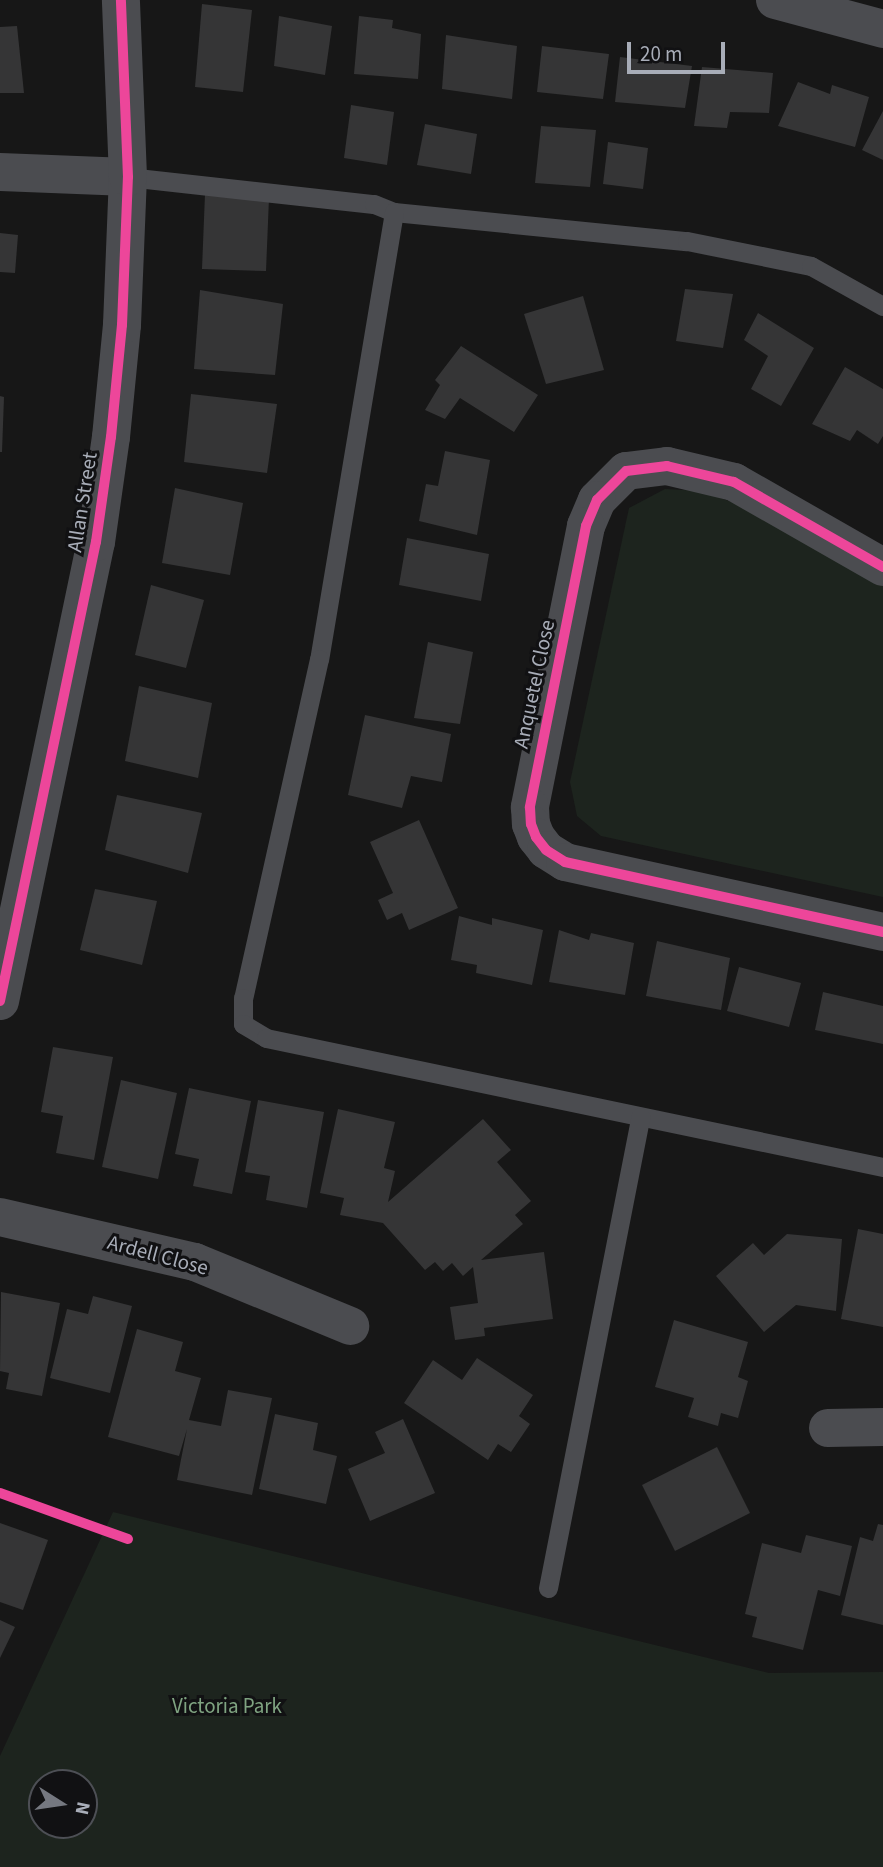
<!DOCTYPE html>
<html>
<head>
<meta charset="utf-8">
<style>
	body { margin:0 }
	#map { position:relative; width:883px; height:1867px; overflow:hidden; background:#171717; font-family:"Source Sans 3",sans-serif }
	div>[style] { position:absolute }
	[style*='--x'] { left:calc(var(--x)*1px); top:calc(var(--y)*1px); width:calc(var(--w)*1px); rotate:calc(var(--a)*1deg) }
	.green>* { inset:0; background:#1d241e }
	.building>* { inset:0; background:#353536 }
	.service>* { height:19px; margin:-9.5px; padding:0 9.5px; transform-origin:9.5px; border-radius:9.5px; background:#4b4c50 }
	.minor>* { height:38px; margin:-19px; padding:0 19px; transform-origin:19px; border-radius:19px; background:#4b4c50 }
	.tertiary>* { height:38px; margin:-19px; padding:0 19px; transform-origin:19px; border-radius:19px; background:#4b4c50 }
	.cycleway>* { height:10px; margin:-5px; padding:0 5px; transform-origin:5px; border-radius:5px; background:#ed469a }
	span { translate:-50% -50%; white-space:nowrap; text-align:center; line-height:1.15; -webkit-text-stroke:6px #111113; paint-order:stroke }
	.street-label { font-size:21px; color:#a8adb8 }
	.park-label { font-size:21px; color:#7fa381 }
	.north { position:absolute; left:28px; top:1769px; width:70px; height:70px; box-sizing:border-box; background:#111113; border:2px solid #4d4f55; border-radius:50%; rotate:102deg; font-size:19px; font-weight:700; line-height:28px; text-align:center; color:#a8adb8 }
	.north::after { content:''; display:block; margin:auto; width:24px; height:32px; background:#757880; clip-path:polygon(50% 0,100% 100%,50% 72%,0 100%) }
	.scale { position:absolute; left:627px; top:42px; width:98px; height:32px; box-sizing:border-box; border:4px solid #a8adb8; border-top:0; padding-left:9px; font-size:21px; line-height:24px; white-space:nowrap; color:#a8adb8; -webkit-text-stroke:5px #111113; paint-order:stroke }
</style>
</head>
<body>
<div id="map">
	<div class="green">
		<div style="clip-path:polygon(665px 489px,702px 491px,750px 509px,883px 584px,883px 897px,601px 836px,577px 816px,570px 782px,629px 508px)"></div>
		<div style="clip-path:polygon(evenodd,113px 1512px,769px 1673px,883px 1672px,883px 1867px,0 1867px,0 1756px,113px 1512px,84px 1783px,84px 1825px,42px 1825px,42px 1783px,84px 1783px)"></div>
	</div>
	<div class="building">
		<div style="clip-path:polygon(202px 4px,252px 10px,243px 92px,195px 87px)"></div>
		<div style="clip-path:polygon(279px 16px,332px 26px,325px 75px,274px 66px)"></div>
		<div style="clip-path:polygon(359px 16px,393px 20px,392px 28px,421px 34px,418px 79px,354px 74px)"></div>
		<div style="clip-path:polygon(17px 26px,24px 93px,0 93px,0 27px)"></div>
		<div style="clip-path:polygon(446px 35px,517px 46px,512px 99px,442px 89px)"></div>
		<div style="clip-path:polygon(542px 46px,609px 54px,603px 99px,537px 92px)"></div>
		<div style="clip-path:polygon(620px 57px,692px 66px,685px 108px,615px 102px)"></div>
		<div style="clip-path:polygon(702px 67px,773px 73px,769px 113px,730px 112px,727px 128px,694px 126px)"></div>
		<div style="clip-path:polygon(798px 82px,830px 94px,832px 85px,869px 97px,855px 147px,778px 126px)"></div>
		<div style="clip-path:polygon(351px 105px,394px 112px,387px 165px,344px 158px)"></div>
		<div style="clip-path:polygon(883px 111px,883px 160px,862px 150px)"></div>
		<div style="clip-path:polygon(425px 124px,477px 134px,471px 174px,417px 165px)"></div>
		<div style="clip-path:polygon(541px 126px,596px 130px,590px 187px,535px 183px)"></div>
		<div style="clip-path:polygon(608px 142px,648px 148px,643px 189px,603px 184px)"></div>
		<div style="clip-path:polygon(205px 194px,269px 198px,266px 271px,202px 269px)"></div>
		<div style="clip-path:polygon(0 233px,18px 235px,15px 273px,0 272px)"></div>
		<div style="clip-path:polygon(685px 289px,733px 294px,723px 348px,676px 341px)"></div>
		<div style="clip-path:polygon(200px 290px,283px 304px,275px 375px,194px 369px)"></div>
		<div style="clip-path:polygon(583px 296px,604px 370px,546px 384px,524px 314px)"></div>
		<div style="clip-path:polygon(758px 313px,814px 348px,781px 406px,751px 389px,768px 356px,744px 340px)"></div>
		<div style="clip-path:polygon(461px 346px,538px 395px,514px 432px,460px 398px,445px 419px,425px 410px,440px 385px,435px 380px)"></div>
		<div style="clip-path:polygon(845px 367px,883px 389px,883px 436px,878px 444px,857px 430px,850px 441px,812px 424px)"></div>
		<div style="clip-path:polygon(191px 394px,277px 404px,267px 473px,184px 462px)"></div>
		<div style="clip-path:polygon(0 396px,4px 397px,2px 452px,0 452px)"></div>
		<div style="clip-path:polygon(445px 451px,490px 460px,477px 535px,419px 521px,426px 484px,438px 486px)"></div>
		<div style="clip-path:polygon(175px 488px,243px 503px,230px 575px,162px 563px)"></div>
		<div style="clip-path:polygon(407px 538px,489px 554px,481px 601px,399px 585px)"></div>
		<div style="clip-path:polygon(151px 585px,204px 600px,186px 668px,135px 655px)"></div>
		<div style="clip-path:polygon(428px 642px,473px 652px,460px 724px,414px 718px)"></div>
		<div style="clip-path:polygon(139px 686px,212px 703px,198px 778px,125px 761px)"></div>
		<div style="clip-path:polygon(365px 715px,451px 734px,442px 782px,411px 776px,402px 808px,348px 795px)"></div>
		<div style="clip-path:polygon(117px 795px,202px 813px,188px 873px,105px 850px)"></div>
		<div style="clip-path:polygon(419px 820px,458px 908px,409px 930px,402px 913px,387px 920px,378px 900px,393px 893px,370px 842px)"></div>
		<div style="clip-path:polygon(95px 889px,157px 901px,142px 965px,80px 950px)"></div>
		<div style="clip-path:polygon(459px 916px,492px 925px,492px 918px,543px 930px,532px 985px,476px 973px,477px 965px,451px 960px)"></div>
		<div style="clip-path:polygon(559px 930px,589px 940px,591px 933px,634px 943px,625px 995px,549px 982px)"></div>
		<div style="clip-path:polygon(657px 941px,730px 958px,721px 1010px,646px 996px)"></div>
		<div style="clip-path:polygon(739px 967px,801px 983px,789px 1027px,727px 1011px)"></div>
		<div style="clip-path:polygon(823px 992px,883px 1006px,883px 1044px,815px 1030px)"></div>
		<div style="clip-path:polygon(53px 1047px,113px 1057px,94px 1160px,56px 1153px,63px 1116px,41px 1112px)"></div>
		<div style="clip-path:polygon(121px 1080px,177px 1093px,158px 1179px,102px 1167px)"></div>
		<div style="clip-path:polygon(189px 1088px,251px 1101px,232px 1194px,193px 1186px,199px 1159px,175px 1154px)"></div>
		<div style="clip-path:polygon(258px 1100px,324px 1112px,307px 1208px,266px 1200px,270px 1176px,245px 1172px)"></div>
		<div style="clip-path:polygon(338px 1109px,395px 1122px,384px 1168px,395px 1171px,388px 1202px,483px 1119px,511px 1150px,497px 1162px,531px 1201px,515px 1215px,523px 1224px,481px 1260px,544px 1252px,553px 1319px,484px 1328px,485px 1336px,455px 1340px,450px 1307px,478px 1303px,473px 1267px,463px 1276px,452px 1263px,443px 1271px,435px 1262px,425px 1270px,383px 1223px,340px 1215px,344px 1198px,320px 1193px)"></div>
		<div style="clip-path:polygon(858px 1229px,883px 1234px,883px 1327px,841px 1319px)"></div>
		<div style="clip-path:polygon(787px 1234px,842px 1239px,836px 1311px,796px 1305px,764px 1332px,716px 1276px,753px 1243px,764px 1255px)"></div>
		<div style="clip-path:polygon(1px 1292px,60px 1303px,42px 1396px,6px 1389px,9px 1373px,0 1371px)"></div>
		<div style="clip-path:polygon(93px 1296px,132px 1306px,110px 1393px,50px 1378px,67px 1309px,88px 1314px)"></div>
		<div style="clip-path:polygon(674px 1320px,748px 1342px,738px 1377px,748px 1381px,738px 1418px,721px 1413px,718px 1426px,688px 1417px,694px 1398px,655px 1387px)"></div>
		<div style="clip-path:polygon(137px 1329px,183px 1342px,175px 1371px,201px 1378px,189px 1420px,221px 1426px,228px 1390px,272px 1398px,252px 1495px,177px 1480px,187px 1429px,179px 1456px,108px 1437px)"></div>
		<div style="clip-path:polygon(477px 1358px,533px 1395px,519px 1416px,530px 1424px,511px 1452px,498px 1444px,488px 1460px,404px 1403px,433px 1360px,462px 1380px)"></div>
		<div style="clip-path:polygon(275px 1414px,318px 1423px,313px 1450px,337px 1456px,326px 1504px,259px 1489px)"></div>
		<div style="clip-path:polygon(403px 1419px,435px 1493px,370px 1521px,348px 1469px,385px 1453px,375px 1432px)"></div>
		<div style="clip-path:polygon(717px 1447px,750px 1513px,675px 1551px,642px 1485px)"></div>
		<div style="clip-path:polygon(0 1523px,48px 1540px,23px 1610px,0 1602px)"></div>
		<div style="clip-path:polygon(878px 1524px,883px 1525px,883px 1625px,841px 1615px,860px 1537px,873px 1541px)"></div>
		<div style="clip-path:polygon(806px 1535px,852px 1546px,840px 1596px,818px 1590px,803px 1650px,752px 1637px,757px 1617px,745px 1614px,762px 1543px,801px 1553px)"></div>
		<div style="clip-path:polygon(0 1620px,15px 1627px,0 1658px)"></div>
	</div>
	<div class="service">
		<div style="--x:128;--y:177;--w:247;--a:6.3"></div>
		<div style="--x:374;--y:204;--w:22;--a:22"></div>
		<div style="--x:394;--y:212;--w:294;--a:5.7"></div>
		<div style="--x:687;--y:241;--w:126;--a:11.4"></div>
		<div style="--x:811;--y:266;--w:82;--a:29.1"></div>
		<div style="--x:394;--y:212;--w:453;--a:99.5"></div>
		<div style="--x:319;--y:659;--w:347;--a:102.6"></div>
		<div style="--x:243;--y:998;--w:26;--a:90"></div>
		<div style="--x:243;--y:1024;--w:27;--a:31"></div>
		<div style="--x:266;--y:1038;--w:630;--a:11.81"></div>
		<div style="--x:548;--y:1588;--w:480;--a:-78.9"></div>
	</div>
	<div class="minor">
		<div style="--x:0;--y:172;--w:128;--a:2.2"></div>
		<div style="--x:883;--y:567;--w:172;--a:-150.3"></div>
		<div style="--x:734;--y:482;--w:69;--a:-166.6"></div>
		<div style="--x:667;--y:466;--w:41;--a:173"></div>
		<div style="--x:626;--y:471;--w:41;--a:135"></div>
		<div style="--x:597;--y:500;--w:28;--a:113"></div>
		<div style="--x:586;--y:526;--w:287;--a:101.3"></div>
		<div style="--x:530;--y:807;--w:17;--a:87"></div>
		<div style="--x:531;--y:824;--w:14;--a:69"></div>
		<div style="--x:536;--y:837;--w:16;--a:52"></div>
		<div style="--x:546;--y:850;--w:22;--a:32"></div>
		<div style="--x:565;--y:862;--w:326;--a:12.4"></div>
		<div style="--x:0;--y:1217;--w:200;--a:13"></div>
		<div style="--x:195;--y:1262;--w:168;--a:22.4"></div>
		<div style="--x:828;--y:1428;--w:55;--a:-1"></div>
	</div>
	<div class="tertiary">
		<div style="--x:775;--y:0;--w:112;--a:15"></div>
		<div style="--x:0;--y:1001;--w:469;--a:-78.2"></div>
		<div style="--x:96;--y:542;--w:106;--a:-81.9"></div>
		<div style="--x:111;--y:437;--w:113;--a:-84.4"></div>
		<div style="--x:122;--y:325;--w:148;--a:-87.7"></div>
		<div style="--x:128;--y:177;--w:177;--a:-92.3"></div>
	</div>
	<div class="cycleway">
		<div style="--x:883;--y:567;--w:172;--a:-150.3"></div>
		<div style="--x:734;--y:482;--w:69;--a:-166.6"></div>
		<div style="--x:667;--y:466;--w:41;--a:173"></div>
		<div style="--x:626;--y:471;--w:41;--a:135"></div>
		<div style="--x:597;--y:500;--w:28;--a:113"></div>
		<div style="--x:586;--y:526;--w:287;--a:101.3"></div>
		<div style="--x:530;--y:807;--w:17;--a:87"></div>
		<div style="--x:531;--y:824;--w:14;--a:69"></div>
		<div style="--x:536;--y:837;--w:16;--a:52"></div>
		<div style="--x:546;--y:850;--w:22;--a:32"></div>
		<div style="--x:565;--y:862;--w:326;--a:12.4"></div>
		<div style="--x:0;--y:1001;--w:469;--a:-78.2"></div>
		<div style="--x:96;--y:542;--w:106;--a:-81.9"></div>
		<div style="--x:111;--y:437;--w:113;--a:-84.4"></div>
		<div style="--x:122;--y:325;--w:148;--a:-87.7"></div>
		<div style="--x:128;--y:177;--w:177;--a:-92.3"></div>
		<div style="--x:0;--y:1493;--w:136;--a:19.8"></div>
	</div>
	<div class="street-label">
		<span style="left:82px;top:502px;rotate:-81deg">Allan Street</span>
		<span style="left:534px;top:684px;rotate:-78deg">Anquetel Close</span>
		<span style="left:158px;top:1255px;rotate:15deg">Ardell Close</span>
	</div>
	<div class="park-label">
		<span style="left:227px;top:1706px">Victoria Park</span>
	</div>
	<div class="north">N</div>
	<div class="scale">20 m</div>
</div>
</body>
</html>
